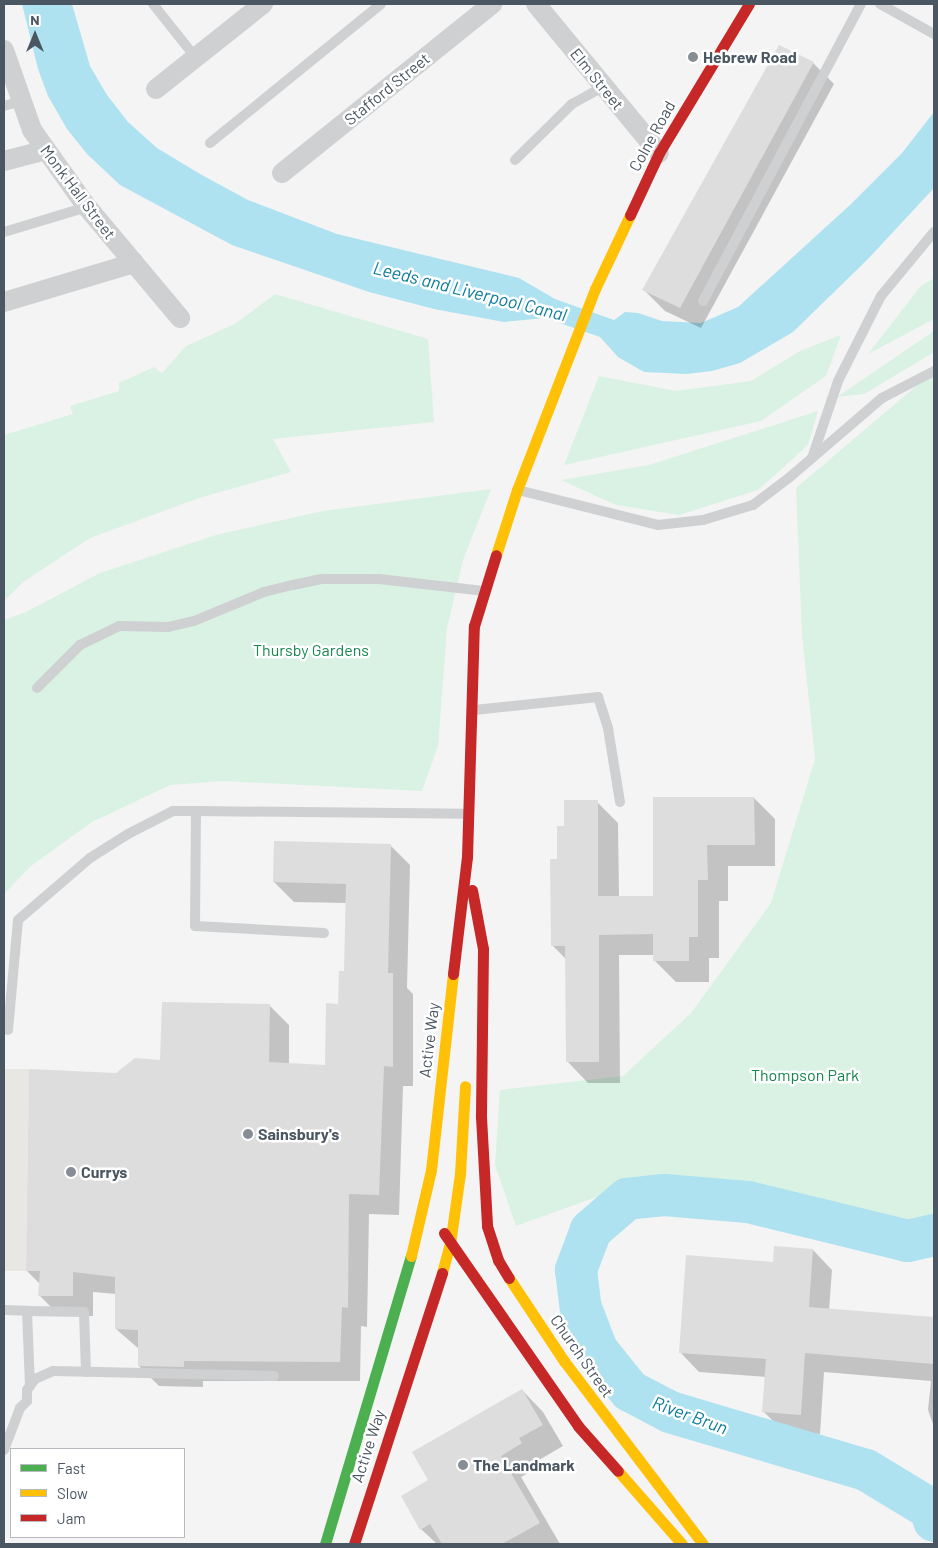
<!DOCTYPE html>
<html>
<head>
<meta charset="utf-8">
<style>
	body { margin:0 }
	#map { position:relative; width:938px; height:1548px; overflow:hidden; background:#f4f4f4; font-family:Barlow,sans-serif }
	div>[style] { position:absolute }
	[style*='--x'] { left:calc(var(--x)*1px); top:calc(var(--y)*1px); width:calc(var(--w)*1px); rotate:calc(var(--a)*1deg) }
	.commercial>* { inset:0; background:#e8e7e3 }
	.green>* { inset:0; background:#d9f2e3 }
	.water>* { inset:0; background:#aee2f0 }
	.shadow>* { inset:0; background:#0003 }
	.river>* { height:42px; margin:-21px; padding:0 21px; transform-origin:21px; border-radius:21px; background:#aee2f0 }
	.building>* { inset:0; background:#ddddde }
	.lane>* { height:10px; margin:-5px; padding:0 5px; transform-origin:5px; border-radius:5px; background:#ced0d2 }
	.street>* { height:20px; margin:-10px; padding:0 10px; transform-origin:10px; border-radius:10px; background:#ced0d2 }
	.fast>* { height:11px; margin:-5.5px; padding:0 5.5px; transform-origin:5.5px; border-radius:5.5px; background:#4caf50 }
	.slow>* { height:11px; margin:-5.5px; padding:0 5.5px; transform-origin:5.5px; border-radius:5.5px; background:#ffc107 }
	.jam>* { height:11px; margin:-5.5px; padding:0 5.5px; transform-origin:5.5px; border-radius:5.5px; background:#c62828 }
	.dots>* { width:14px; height:14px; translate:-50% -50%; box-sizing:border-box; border:2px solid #fff; border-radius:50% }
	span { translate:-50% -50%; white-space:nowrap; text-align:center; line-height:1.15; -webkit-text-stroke:5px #fff; paint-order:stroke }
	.poi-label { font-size:16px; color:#4a5661; font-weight:700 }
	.left { translate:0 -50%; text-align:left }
	.street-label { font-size:16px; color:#4a5661 }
	.park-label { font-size:16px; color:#17864f }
	.water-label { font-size:18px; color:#0c7c9b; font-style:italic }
	.frame { position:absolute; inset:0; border:5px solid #4a5661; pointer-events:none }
	.legend { position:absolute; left:10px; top:1448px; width:175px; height:90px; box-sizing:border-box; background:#fff; border:1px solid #b7bbc0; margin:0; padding:6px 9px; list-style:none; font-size:15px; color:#4a5661 }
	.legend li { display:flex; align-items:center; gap:10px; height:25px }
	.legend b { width:25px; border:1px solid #b7bbc0 }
	.north { position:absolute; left:10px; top:10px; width:50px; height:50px; -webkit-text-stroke:4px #fff; paint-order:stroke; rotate:0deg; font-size:14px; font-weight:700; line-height:20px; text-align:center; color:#4a5661 }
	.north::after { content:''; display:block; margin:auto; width:18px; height:22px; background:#4a5661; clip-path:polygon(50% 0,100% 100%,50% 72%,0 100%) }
</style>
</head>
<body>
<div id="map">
	<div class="commercial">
		<div style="clip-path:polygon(4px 1069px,29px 1069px,26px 1271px,4px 1271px)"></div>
	</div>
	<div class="green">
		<div style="clip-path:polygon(934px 278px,934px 319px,868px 354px,920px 287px)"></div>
		<div style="clip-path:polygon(275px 294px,428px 339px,434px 422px,273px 439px,291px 472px,199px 498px,90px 538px,23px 582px,4px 601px,4px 435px,73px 414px,70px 406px,119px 391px,119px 383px,154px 367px,162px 373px,186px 346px,235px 324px)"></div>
		<div style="clip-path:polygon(934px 331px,934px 352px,864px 394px,837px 397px)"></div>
		<div style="clip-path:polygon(841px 335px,826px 376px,761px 421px,564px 465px,599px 376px,676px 391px,751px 381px,800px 351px)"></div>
		<div style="clip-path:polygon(934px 371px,934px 1218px,885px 1223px,720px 1189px,630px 1185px,516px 1226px,495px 1165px,500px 1090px,623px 1076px,691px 1013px,771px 903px,815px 759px,802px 634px,796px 488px)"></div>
		<div style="clip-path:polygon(818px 411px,808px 445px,758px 490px,679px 515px,616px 505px,561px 480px,649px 465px)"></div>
		<div style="clip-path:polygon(491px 489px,463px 560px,447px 628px,438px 746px,422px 791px,223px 781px,170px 785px,92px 822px,31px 866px,4px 894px,4px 620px,26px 612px,100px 573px,216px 535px,323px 511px)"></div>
	</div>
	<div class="water">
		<div style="clip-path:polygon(22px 4px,72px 4px,90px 66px,107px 95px,128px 122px,157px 148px,200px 174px,248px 200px,337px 234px,519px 278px,555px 299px,614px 320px,625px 312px,638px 313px,662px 321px,701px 323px,738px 307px,850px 205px,902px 153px,934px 112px,934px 188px,868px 259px,793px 332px,740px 363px,712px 371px,686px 374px,644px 372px,618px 357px,600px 337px,545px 318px,504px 322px,434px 309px,369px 292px,232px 245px,120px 185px,87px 154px,67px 129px,48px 96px,38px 69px)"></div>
	</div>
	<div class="shadow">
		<div style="clip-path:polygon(813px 63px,834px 84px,701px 328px,665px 311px,644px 290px)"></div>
		<div style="clip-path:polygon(754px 798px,775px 819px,775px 866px,728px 866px,728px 901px,719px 901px,719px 958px,709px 958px,709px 982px,676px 982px,655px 961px,654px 955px,619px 955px,620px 1083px,588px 1083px,567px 1061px,567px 960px,552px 945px,558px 860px,565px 827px,597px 802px,618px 823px,619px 897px,654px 897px)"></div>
		<div style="clip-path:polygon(390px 845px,410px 865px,407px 988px,413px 994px,413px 1086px,403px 1086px,399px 1215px,369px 1214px,367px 1327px,361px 1326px,360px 1381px,203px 1381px,203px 1387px,159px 1386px,139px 1366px,139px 1349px,116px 1329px,116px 1294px,93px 1292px,93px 1316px,60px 1316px,40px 1296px,40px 1284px,27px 1271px,116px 1074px,161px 1061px,269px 1005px,289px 1025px,289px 1064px,326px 1066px,345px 973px,347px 903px,294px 902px,274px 882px)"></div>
		<div style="clip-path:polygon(813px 1250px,832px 1270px,829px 1310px,934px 1318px,934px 1427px,928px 1410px,931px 1381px,824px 1372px,820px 1434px,783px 1431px,763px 1411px,766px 1377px,699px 1372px,680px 1352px,774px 1263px)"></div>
		<div style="clip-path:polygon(522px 1390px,543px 1412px,563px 1446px,539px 1460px,542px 1465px,521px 1477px,560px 1544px,437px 1544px,421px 1529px,430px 1481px)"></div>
	</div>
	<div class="river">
		<div style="--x:934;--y:1235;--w:27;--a:167"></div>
		<div style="--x:908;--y:1241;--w:165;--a:-166.3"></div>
		<div style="--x:748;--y:1202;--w:84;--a:-175.2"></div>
		<div style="--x:664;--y:1195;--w:37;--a:174"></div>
		<div style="--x:627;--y:1199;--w:48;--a:139.3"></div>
		<div style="--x:591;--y:1230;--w:43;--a:110.6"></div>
		<div style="--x:576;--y:1270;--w:38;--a:83"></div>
		<div style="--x:581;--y:1308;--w:45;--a:69.1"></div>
		<div style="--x:597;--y:1350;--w:53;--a:51.2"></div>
		<div style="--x:630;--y:1391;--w:45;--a:27.7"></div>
		<div style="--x:670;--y:1412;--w:204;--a:16.5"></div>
		<div style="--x:866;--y:1470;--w:77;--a:31.2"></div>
		<div style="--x:932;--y:1510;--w:11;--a:80"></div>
	</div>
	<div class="building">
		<div style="clip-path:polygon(779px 45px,814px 62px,680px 308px,642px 290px)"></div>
		<div style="clip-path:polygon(653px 797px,754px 797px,755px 845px,707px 845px,708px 880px,698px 880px,698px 937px,689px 937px,689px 961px,653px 961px,653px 934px,599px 935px,599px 1062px,566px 1062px,565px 946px,551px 946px,550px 859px,557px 859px,557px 826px,564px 826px,564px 800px,598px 800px,598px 896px,653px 896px)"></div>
		<div style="clip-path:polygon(274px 841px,391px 844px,388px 973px,393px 973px,393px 1067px,384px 1066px,379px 1195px,349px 1194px,348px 1308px,342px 1307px,340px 1362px,184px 1361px,184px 1367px,138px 1366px,138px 1330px,115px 1329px,115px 1277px,73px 1272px,73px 1296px,38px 1296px,40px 1271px,26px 1271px,29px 1069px,116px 1073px,135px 1058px,160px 1060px,162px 1002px,270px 1004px,269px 1062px,325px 1065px,326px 1003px,338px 1004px,339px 971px,344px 971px,346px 884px,273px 882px)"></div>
		<div style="clip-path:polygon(774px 1246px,813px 1249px,809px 1307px,934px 1317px,934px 1364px,805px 1353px,801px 1415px,762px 1412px,766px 1359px,679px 1353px,686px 1255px,773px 1262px)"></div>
		<div style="clip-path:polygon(522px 1389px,543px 1425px,519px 1438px,522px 1443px,501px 1456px,540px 1523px,502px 1544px,442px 1544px,430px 1524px,420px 1530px,401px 1496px,428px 1480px,412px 1452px)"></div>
	</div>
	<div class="lane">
		<div style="--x:153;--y:4;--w:69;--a:51.5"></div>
		<div style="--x:880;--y:4;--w:62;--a:29.1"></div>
		<div style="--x:4;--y:106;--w:18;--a:-16"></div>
		<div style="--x:210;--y:143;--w:220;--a:-39.1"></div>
		<div style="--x:515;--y:160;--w:80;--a:-44.5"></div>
		<div style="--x:572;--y:104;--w:35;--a:-29"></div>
		<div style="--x:4;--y:232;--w:87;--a:-16.8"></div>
		<div style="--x:703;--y:301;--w:336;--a:-62"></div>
		<div style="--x:812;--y:458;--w:81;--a:-71.3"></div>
		<div style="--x:838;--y:381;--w:95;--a:-63.2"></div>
		<div style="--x:881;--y:296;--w:83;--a:-50.4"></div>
		<div style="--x:518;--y:490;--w:144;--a:14"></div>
		<div style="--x:658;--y:525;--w:45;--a:-6.3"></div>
		<div style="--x:703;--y:520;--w:52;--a:-16.7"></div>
		<div style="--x:753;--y:505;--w:46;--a:-37.1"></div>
		<div style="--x:790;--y:477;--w:121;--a:-40.7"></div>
		<div style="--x:882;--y:398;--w:59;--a:-27.4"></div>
		<div style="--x:37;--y:688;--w:61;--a:-45"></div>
		<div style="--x:80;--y:645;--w:43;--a:-26"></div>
		<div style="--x:119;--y:626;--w:49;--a:1.2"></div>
		<div style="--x:168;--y:627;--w:27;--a:-13"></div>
		<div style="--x:194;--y:621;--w:76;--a:-22.5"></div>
		<div style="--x:264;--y:592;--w:30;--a:-14"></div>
		<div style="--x:293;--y:585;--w:30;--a:-12"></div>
		<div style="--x:322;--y:579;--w:57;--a:0"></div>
		<div style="--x:379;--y:579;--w:107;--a:6.5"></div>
		<div style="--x:474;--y:710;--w:125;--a:-6"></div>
		<div style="--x:598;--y:697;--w:33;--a:72"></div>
		<div style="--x:608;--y:728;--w:75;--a:80.8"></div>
		<div style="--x:324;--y:933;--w:129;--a:-176.9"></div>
		<div style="--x:195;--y:926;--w:115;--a:-89.5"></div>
		<div style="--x:196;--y:811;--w:272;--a:0.6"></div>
		<div style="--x:8;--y:1030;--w:110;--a:-84.8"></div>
		<div style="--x:18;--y:920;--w:95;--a:-40.7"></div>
		<div style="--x:90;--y:858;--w:45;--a:-32.3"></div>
		<div style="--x:128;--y:834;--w:51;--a:-27.1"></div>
		<div style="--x:173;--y:811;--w:23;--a:0"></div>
		<div style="--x:4;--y:1310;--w:23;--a:2"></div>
		<div style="--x:30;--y:1386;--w:75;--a:-92.3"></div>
		<div style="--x:27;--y:1311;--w:57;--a:1"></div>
		<div style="--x:84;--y:1312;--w:60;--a:88.1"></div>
		<div style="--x:4;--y:1450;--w:45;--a:-69.1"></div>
		<div style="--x:20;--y:1408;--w:10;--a:-45"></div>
		<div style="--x:27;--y:1401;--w:11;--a:-90"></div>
		<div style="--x:27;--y:1390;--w:14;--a:-54"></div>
		<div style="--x:35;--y:1379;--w:20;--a:-24"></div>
		<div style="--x:53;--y:1371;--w:221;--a:1.3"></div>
	</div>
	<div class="street">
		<div style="--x:536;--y:4;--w:193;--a:50.5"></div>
		<div style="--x:4;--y:50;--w:85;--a:70.7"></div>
		<div style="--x:32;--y:130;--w:95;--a:54.5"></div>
		<div style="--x:87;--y:207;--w:145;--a:50"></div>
		<div style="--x:156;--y:89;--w:137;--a:-38.5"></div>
		<div style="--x:4;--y:161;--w:43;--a:-14.7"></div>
		<div style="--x:282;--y:173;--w:270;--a:-38.8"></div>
		<div style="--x:4;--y:302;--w:136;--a:-16.7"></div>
	</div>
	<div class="fast">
		<div style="--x:325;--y:1544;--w:301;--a:-73.4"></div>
	</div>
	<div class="slow">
		<div style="--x:496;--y:555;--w:68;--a:-72.1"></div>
		<div style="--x:517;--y:490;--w:216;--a:-68.8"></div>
		<div style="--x:595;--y:289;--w:82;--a:-64.7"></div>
		<div style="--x:411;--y:1256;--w:88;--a:-76.9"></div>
		<div style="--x:431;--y:1170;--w:197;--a:-83.6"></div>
		<div style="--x:442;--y:1273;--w:30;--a:-75"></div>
		<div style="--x:450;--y:1244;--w:71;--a:-81.9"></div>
		<div style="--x:460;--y:1174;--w:88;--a:-86.7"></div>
		<div style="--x:509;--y:1278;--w:100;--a:56.5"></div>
		<div style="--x:564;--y:1361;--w:230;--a:52.8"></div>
		<div style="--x:618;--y:1471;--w:97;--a:48.8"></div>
	</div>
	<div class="jam">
		<div style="--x:630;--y:215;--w:68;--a:-64.9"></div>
		<div style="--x:659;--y:153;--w:174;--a:-58.9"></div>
		<div style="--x:472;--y:890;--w:60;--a:79.4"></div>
		<div style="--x:483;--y:949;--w:168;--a:90.7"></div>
		<div style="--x:481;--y:1117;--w:109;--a:86.8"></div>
		<div style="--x:487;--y:1226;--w:36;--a:72"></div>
		<div style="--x:498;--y:1260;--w:21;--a:59"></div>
		<div style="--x:453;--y:974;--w:118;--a:-83.2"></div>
		<div style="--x:467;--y:857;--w:231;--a:-88.3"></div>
		<div style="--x:474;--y:626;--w:74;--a:-72.8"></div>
		<div style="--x:444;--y:1233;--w:235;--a:55.2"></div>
		<div style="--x:578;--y:1426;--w:60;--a:48.4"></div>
		<div style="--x:354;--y:1544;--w:285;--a:-72"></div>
	</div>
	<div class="dots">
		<div style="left:693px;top:57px;background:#868d94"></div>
		<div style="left:248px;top:1134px;background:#868d94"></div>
		<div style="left:71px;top:1172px;background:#868d94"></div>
		<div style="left:463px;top:1465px;background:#868d94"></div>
	</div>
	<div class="poi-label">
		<span class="left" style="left:703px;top:57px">Hebrew Road</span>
		<span class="left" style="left:258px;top:1134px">Sainsbury's</span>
		<span class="left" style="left:81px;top:1172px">Currys</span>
		<span class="left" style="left:473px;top:1465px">The Landmark</span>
	</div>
	<div class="street-label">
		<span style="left:597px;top:79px;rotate:51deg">Elm Street</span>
		<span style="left:387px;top:89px;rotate:-39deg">Stafford Street</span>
		<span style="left:652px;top:136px;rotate:-61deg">Colne Road</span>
		<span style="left:78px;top:192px;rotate:53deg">Monk Hall Street</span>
		<span style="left:429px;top:1040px;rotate:-83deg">Active Way</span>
		<span style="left:582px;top:1356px;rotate:55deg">Church Street</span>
		<span style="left:368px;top:1446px;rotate:-72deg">Active Way</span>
	</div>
	<div class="park-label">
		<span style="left:311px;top:650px">Thursby Gardens</span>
		<span style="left:805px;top:1075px">Thompson Park</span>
	</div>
	<div class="water-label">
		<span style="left:470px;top:291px;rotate:14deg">Leeds and Liverpool Canal</span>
		<span style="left:690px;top:1415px;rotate:20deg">River Brun</span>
	</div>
	<div class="frame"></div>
	<ul class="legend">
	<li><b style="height:6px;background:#4caf50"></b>Fast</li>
	<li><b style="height:6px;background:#ffc107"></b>Slow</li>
	<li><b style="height:6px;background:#c62828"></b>Jam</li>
	</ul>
	<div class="north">N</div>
</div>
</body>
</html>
